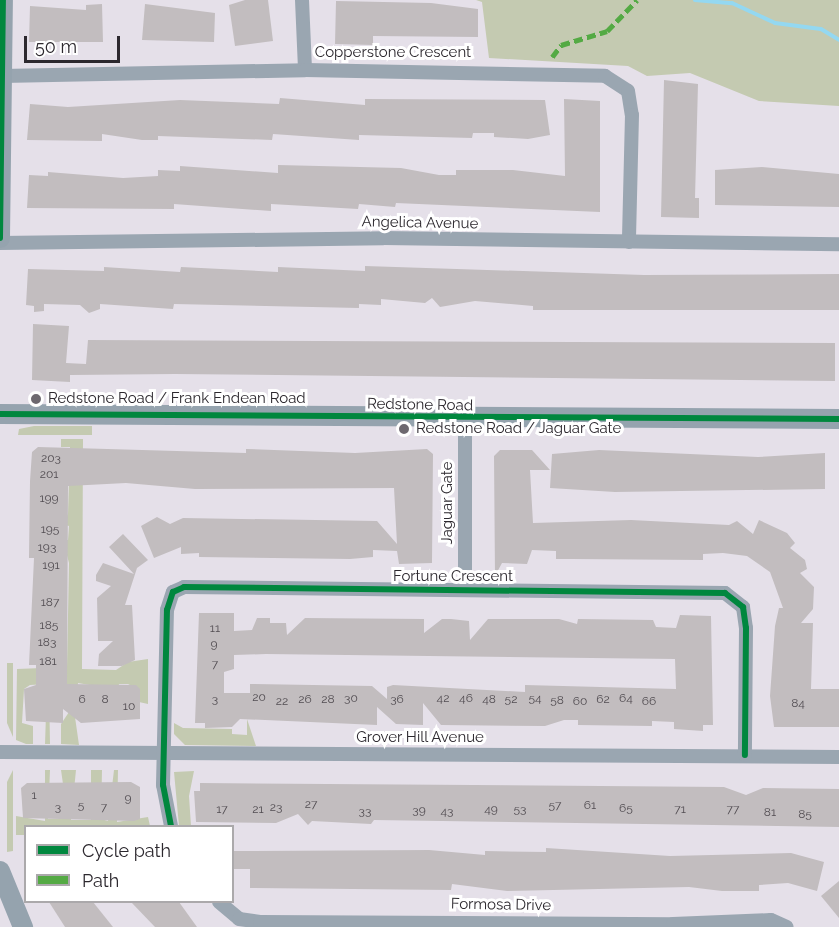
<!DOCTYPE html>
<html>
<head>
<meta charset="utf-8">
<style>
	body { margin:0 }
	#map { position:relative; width:839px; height:927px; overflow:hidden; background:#e5e0e9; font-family:Raleway,sans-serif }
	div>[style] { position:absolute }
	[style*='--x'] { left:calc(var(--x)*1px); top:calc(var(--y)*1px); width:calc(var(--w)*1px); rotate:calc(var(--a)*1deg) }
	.green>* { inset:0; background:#c4cab1 }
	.stream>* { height:4px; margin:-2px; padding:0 2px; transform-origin:2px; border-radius:2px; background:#94d8f1 }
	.building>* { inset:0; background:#c2bdbf }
	.street>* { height:14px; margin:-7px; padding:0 7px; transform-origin:7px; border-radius:7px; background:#9aa6b1 }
	.secondary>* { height:20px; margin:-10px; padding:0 10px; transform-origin:10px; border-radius:10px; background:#95a3ae }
	.quiet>* { height:4.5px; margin-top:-2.25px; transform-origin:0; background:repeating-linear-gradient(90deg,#54aa44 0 9px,transparent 0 13.5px) }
	.cycleway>* { height:6px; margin:-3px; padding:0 3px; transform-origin:3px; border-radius:3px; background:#00873e }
	.dots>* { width:16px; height:16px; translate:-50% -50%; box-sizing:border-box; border:3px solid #fff; border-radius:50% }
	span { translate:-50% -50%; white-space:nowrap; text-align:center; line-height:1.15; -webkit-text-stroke:6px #fff; paint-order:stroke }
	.number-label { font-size:12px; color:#524d52 }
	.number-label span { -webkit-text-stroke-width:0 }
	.street-label { font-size:15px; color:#2c282e }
	.poi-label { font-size:15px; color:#2c282e }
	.left { translate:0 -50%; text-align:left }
	.legend { position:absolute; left:24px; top:825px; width:210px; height:78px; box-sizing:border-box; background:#fff; border:2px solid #aba9ab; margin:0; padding:8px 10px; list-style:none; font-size:18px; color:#2c282e }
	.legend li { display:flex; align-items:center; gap:12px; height:30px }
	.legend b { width:30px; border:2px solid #aba9ab }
	.scale { position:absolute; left:24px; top:36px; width:96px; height:27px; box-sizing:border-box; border:3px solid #2c282e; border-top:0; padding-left:8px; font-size:18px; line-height:21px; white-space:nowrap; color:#2c282e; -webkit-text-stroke:4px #fff; paint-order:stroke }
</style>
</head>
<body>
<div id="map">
	<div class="green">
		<div style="clip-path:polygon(476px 0,839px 0,839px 106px,759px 101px,690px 73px,647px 76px,628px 66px,489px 58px,482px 2px)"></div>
		<div style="clip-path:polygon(34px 426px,92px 426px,92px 435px,18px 435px,19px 429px)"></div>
		<div style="clip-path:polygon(61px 439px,83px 439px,82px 669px,116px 670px,128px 662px,148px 659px,148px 704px,139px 702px,140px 690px,128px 684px,119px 684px,118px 690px,78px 683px,75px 717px,79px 745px,61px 744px,61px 724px,69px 712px,49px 686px,50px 744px,45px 744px,47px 684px,30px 685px,24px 689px,22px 723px,33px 726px,33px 744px,26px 744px,16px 740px,17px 669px,67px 667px,69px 563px,63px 540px,68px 540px,69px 526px,62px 524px,68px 514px,70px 447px,61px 447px)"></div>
		<div style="clip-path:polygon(7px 663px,13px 663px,13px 737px,7px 723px)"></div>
		<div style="clip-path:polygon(247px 719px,256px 746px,185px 745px,174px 734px,174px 723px,183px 728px,232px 729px,232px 734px,247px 735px)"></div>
		<div style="clip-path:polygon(13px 770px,13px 851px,7px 852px,7px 782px)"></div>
		<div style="clip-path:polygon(45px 770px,50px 770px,48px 819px,68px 819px,61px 770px,76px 770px,71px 820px,91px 820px,91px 770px,102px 770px,101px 819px,108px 821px,114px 770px,118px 770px,117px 822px,148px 817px,150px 826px,26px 826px,25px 835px,16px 835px,16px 816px,45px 821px)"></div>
		<div style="clip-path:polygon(194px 771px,189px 796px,191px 826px,179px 826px,174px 772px)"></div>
	</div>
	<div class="stream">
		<div style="--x:695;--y:0;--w:37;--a:5"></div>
		<div style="--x:732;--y:3;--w:47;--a:24.9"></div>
		<div style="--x:775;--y:23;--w:46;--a:7.4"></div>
		<div style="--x:821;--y:29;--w:21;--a:31"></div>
	</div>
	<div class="building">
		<div style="clip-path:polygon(245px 0,268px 0,273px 41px,235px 46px,229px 5px)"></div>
		<div style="clip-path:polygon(336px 1px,431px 3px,478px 9px,478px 37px,373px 36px,373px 45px,335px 44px)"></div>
		<div style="clip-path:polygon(102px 4px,103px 42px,29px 42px,30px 6px,86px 10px,86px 5px)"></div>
		<div style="clip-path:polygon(145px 4px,215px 13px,214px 42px,142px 40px)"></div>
		<div style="clip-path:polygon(664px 80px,698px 84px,695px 198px,699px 198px,699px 218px,661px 217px)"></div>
		<div style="clip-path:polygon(280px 98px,365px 105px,365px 99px,545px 100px,550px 135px,528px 139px,494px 137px,494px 133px,473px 133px,472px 138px,359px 135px,359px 140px,273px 134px,272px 140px,158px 136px,158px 140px,142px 140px,102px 134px,102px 141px,27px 140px,30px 104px,68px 107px,180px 100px,279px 104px)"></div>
		<div style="clip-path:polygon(564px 99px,600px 101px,600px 212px,396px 203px,395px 207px,359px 204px,358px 209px,271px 204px,271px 211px,174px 204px,174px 209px,27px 208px,29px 175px,48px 176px,48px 172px,123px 178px,158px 176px,158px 170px,180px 171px,180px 166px,278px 173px,278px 165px,401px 168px,439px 175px,456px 175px,456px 170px,513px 170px,565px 176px)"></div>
		<div style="clip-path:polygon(762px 167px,839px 174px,839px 207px,715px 205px,715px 170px)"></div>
		<div style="clip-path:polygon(365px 266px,644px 275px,839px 274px,839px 310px,533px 310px,533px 306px,475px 301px,440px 307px,432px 298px,425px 303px,381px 299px,381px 305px,359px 304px,359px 308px,174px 304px,173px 309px,100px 304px,100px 309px,89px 313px,80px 305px,44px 304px,44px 311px,34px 312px,34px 306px,26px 305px,28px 269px,104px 271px,104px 267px,180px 272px,181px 267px,278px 272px,278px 267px,365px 271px)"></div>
		<div style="clip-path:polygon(33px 324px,69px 326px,66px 363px,86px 364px,88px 340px,835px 343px,835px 381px,175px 374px,70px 375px,70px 382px,32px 380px)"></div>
		<div style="clip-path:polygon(38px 447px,246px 453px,246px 449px,355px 453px,427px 449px,433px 454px,432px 563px,399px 564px,397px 551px,373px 550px,373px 557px,350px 559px,199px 557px,199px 553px,181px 554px,181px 547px,154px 558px,141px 526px,157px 517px,170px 524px,183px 518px,377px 521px,397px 544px,394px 488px,195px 489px,126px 483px,68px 486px,67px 684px,136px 685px,140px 689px,140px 719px,81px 723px,63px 709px,63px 723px,26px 721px,24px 689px,36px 685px,36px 665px,29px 665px,34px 558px,29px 558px,30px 481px,32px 452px)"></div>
		<div style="clip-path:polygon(500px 450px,532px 450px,550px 470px,530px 470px,533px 523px,631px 520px,729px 525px,737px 521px,753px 534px,759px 520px,787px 533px,795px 543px,790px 548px,805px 560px,807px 569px,800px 573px,814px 587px,813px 609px,801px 623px,813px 623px,811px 689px,839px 689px,839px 727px,774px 727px,770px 696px,775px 626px,779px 608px,783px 608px,770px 572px,747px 556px,723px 553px,703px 554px,703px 560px,571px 559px,556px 559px,556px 551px,532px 550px,527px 564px,502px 563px,495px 576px,494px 456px)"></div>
		<div style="clip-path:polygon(599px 450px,758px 457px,825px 453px,825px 489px,615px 492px,550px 488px,552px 454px)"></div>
		<div style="clip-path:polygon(123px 534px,148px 560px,137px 568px,125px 605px,132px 605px,135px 660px,122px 666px,98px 666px,99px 654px,113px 641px,98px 641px,97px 598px,111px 586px,96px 581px,96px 575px,103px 563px,134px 574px,109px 547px)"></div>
		<div style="clip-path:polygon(evenodd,199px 613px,234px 613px,234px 631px,252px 630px,257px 618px,270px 618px,270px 623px,286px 623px,287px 635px,305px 618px,424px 619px,424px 633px,442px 619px,451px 619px,469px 621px,470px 640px,488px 619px,559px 619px,577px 624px,578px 619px,653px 620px,656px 627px,676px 628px,680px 615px,711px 616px,713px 725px,703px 725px,703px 731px,674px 729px,674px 722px,652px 721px,652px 726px,578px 725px,578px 720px,564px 720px,545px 726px,441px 725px,423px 703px,423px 725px,396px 724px,377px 707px,377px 725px,240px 719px,232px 727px,205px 728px,205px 723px,195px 723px,199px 613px,266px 654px,675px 659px,676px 689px,525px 685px,525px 692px,393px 685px,387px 687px,387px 699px,372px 686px,250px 684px,250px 693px,224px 693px,224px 672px,234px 669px,234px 655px,266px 654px)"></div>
		<div style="clip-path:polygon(131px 782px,140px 787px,140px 819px,134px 821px,23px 818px,21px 788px,27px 783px)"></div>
		<div style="clip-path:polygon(200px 783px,724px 787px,746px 795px,763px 788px,839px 789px,839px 827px,374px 820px,371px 824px,312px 821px,308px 825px,298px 814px,276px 823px,196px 822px,194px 791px,200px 791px)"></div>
		<div style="clip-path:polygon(546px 848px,670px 856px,791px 853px,824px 862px,817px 891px,788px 883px,759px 885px,759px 891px,722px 891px,689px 887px,507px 891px,452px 884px,451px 890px,250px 888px,250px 869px,232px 869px,232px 851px,429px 850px,485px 855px,485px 851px,546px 852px)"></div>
		<div style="clip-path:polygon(839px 881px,839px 918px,821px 896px)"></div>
		<div style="clip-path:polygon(49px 902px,93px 902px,113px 927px,65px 927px)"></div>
		<div style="clip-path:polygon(131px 902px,179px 902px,197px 927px,155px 927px)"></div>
	</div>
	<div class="street">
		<div style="--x:302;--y:0;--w:70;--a:87.5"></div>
		<div style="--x:2;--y:76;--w:303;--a:-1.1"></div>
		<div style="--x:305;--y:70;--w:300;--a:1.1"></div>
		<div style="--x:605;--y:76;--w:27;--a:33"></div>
		<div style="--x:628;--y:91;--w:24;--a:81"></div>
		<div style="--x:632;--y:115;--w:127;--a:91.4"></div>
		<div style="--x:0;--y:243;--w:383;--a:-0.7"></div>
		<div style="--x:383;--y:238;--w:456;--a:0.8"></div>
		<div style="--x:465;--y:417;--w:172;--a:90"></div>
		<div style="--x:0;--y:752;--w:839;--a:0.34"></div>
		<div style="--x:171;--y:826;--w:42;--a:-101"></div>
		<div style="--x:163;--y:785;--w:175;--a:-88.7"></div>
		<div style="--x:167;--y:610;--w:19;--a:-72"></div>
		<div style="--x:173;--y:592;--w:12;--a:-24"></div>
		<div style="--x:184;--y:587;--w:541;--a:0.64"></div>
		<div style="--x:725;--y:593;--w:23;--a:38"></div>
		<div style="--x:743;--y:607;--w:21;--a:82"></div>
		<div style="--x:746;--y:628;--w:127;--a:90.5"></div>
		<div style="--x:219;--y:902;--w:26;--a:40"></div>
		<div style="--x:239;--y:919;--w:21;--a:8"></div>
		<div style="--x:260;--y:922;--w:413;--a:0.3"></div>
		<div style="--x:673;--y:924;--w:98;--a:-2.3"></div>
		<div style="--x:771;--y:920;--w:17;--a:24"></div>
	</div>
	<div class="secondary">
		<div style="--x:0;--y:238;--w:238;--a:-89.3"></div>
		<div style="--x:0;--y:414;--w:839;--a:0.34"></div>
		<div style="--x:0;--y:871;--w:61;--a:67.7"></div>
	</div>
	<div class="quiet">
		<div style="--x:552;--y:57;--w:15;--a:-53"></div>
		<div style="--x:561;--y:45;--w:48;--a:-16.9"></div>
		<div style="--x:607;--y:31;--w:43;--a:-45.9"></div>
	</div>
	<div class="cycleway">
		<div style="--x:0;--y:238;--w:238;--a:-89.3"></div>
		<div style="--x:0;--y:414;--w:839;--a:0.34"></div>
		<div style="--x:171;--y:826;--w:42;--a:-101"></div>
		<div style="--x:163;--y:785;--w:175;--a:-88.7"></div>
		<div style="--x:167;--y:610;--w:19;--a:-72"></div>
		<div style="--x:173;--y:592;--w:12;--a:-24"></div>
		<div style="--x:184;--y:587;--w:541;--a:0.64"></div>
		<div style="--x:725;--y:593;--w:23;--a:38"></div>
		<div style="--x:743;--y:607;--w:21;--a:82"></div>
		<div style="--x:746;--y:628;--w:127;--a:90.5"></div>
	</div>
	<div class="dots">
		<div style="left:36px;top:399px;background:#6d686f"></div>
		<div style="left:404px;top:429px;background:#6d686f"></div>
	</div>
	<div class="number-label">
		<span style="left:51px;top:459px">203</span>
		<span style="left:49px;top:475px">201</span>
		<span style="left:49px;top:499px">199</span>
		<span style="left:50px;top:530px">195</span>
		<span style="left:47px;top:548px">193</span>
		<span style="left:51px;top:566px">191</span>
		<span style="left:50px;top:603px">187</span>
		<span style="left:49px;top:626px">185</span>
		<span style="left:215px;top:629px">11</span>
		<span style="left:47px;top:643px">183</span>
		<span style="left:214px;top:645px">9</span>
		<span style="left:48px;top:662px">181</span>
		<span style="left:215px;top:665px">7</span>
		<span style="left:259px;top:698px">20</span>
		<span style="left:351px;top:699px">30</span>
		<span style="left:443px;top:699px">42</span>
		<span style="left:466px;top:699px">46</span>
		<span style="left:535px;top:699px">54</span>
		<span style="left:626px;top:699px">64</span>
		<span style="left:82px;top:700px">6</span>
		<span style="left:105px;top:700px">8</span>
		<span style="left:215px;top:700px">3</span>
		<span style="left:305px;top:700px">26</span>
		<span style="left:328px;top:700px">28</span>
		<span style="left:397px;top:700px">36</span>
		<span style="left:489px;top:700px">48</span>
		<span style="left:511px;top:700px">52</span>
		<span style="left:603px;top:700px">62</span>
		<span style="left:557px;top:701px">58</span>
		<span style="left:282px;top:702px">22</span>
		<span style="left:580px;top:702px">60</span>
		<span style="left:649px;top:702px">66</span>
		<span style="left:798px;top:704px">84</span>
		<span style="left:129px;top:707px">10</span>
		<span style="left:34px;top:796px">1</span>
		<span style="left:128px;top:799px">9</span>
		<span style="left:311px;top:805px">27</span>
		<span style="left:81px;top:806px">5</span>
		<span style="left:555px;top:806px">57</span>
		<span style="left:590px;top:806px">61</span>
		<span style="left:58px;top:808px">3</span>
		<span style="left:104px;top:808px">7</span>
		<span style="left:276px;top:808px">23</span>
		<span style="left:626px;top:809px">65</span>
		<span style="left:222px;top:810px">17</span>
		<span style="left:258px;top:810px">21</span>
		<span style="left:491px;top:810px">49</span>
		<span style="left:520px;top:810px">53</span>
		<span style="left:680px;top:810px">71</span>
		<span style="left:733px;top:810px">77</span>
		<span style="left:419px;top:811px">39</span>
		<span style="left:365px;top:812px">33</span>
		<span style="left:447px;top:812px">43</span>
		<span style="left:770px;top:813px">81</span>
		<span style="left:805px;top:815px">85</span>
	</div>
	<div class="street-label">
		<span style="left:393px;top:53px">Copperstone Crescent</span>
		<span style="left:420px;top:223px;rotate:1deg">Angelica Avenue</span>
		<span style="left:420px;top:405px;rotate:1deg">Redstone Road</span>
		<span style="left:448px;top:503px;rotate:-90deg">Jaguar Gate</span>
		<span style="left:453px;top:577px">Fortune Crescent</span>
		<span style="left:420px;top:738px">Grover Hill Avenue</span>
		<span style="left:501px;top:905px;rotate:1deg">Formosa Drive</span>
	</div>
	<div class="poi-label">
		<span class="left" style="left:48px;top:399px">Redstone Road / Frank Endean Road</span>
		<span class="left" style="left:416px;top:429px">Redstone Road / Jaguar Gate</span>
	</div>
	<ul class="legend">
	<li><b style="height:8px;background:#00873e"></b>Cycle path</li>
	<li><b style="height:8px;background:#54aa44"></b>Path</li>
	</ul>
	<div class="scale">50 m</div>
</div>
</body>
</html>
